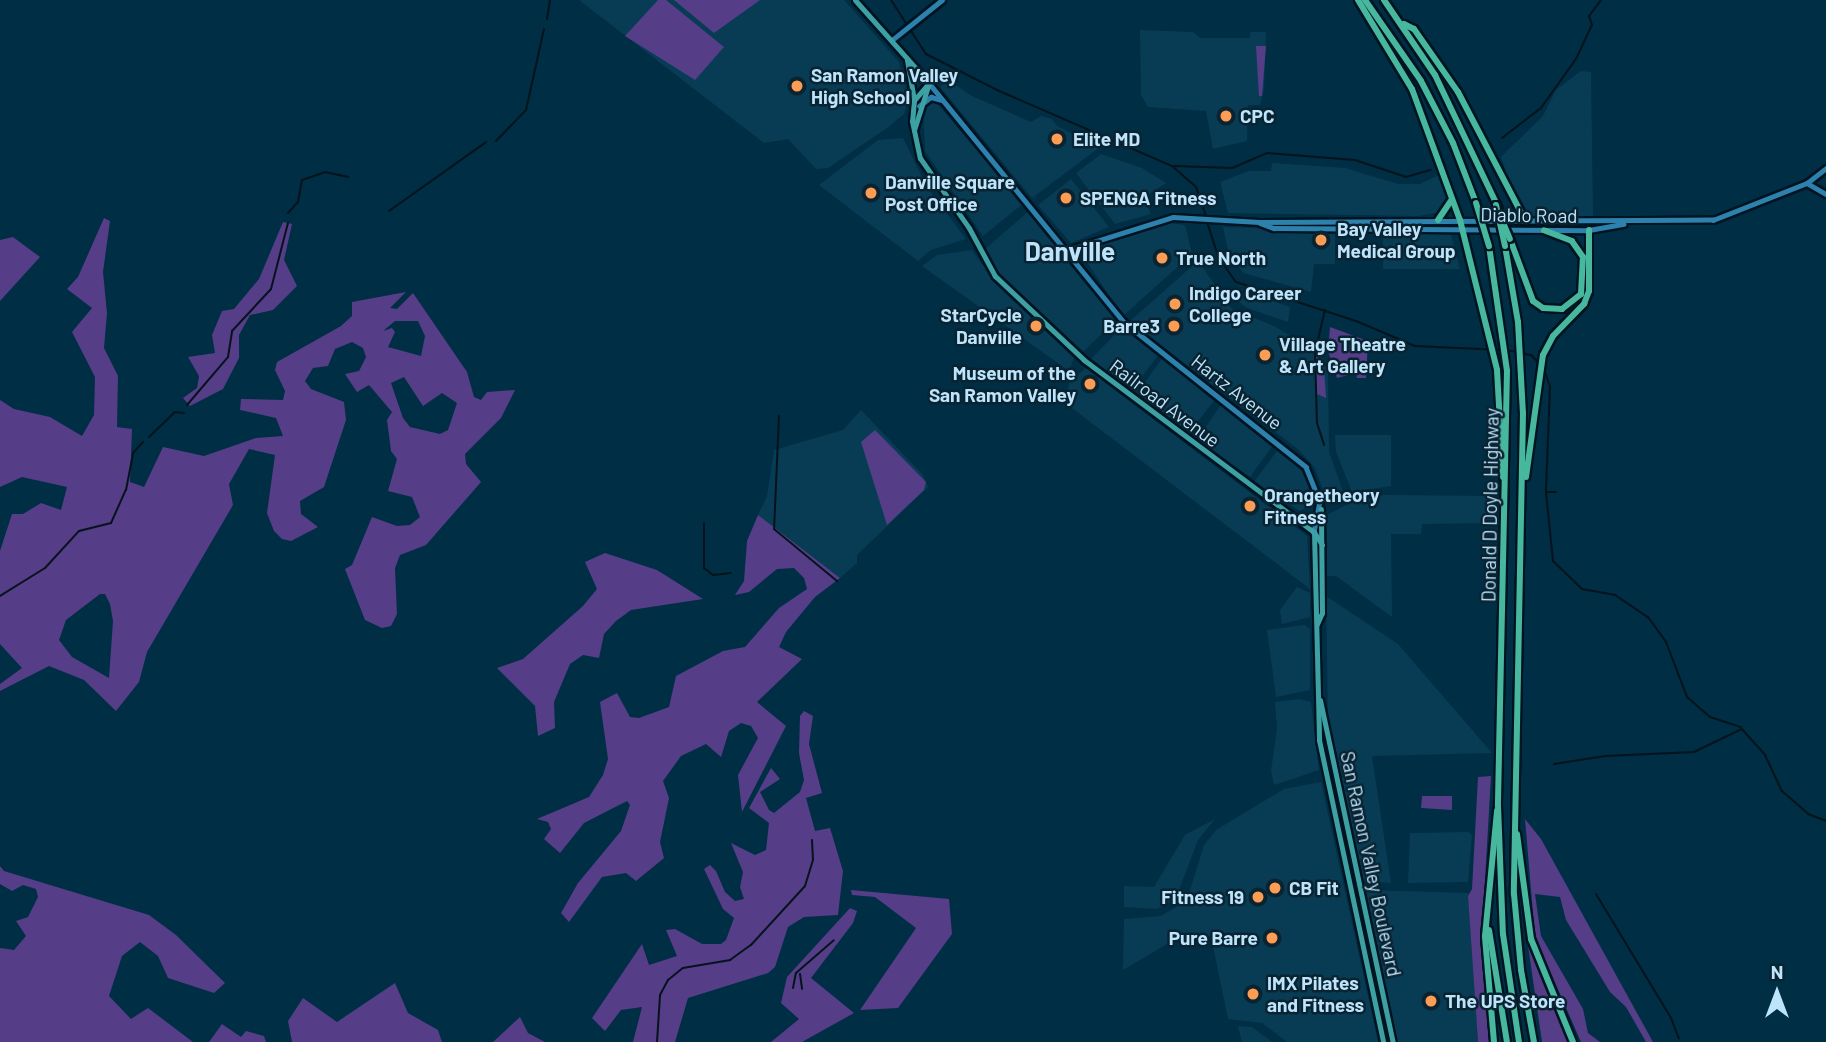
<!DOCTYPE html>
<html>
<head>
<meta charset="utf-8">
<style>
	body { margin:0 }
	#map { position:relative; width:1826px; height:1042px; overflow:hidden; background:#002e44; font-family:Barlow,sans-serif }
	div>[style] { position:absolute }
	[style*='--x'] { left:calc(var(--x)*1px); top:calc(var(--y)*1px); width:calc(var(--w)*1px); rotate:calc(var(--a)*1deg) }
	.built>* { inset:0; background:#083c55 }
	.green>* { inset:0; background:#553d88 }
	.stream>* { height:2px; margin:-1px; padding:0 1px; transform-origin:1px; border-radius:1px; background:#05141c }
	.roads { filter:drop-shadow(2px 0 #001422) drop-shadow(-2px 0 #001422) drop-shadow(0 2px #001422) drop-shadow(0 -2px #001422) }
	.minor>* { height:4.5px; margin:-2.25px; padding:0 2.25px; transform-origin:2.25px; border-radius:2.25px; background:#2d81ad }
	.major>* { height:5px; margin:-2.5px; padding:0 2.5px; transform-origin:2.5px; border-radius:2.5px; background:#3da1a4 }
	.highway>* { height:6px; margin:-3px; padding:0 3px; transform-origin:3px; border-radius:3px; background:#47b79e }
	.bridges { filter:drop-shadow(2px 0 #001422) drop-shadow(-2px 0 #001422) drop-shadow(0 2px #001422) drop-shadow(0 -2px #001422) }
	.highway-bridge>* { height:6px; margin:-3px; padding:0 3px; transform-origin:3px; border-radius:3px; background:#47b79e }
	.dots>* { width:19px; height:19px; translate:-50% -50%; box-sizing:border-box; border:4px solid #092331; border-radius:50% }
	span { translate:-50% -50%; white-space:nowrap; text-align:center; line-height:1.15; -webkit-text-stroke:5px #092331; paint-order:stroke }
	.poi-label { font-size:19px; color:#bee4fc; font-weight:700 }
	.left { translate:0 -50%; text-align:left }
	.right { translate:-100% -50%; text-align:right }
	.street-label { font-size:19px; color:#bee4fc }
	.district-label { font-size:26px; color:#bee4fc; font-weight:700 }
	.north { position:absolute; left:1742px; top:958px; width:70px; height:70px; -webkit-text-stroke:5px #092331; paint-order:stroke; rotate:0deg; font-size:19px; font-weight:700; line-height:28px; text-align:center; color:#bee4fc }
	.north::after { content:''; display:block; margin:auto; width:24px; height:32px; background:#bee4fc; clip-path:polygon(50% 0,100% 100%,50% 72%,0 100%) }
</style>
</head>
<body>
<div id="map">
	<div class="built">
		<div style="clip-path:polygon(579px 0,844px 0,899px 62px,909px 100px,904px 114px,887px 128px,828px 168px,816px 169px,788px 139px,764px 143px)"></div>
		<div style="clip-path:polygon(1140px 30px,1193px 32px,1200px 38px,1250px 38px,1250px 32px,1266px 32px,1264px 90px,1260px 105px,1248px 105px,1247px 141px,1213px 149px,1206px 111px,1148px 107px,1141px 95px)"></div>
		<div style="clip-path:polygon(1581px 71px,1591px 72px,1593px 218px,1529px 216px,1516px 201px,1501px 157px,1543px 116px,1556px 90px)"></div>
		<div style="clip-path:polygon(948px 80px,972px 96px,1031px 122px,1041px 116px,1052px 119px,1057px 126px,1100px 147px,1032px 198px,940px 87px)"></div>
		<div style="clip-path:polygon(933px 99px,1024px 203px,983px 236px,925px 151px,923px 105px)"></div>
		<div style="clip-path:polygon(903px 138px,927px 187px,966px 239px,931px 250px,918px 261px,819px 185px,878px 140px)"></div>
		<div style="clip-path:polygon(1101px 154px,1142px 168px,1166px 183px,1143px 198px,1151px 214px,1115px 224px,1076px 173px)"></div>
		<div style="clip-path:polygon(1272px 163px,1345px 168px,1398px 184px,1420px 184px,1441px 174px,1449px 200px,1441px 212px,1418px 216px,1228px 213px,1220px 182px,1249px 171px,1271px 171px)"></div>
		<div style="clip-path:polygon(1071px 179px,1109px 227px,1071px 243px,1038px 205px)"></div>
		<div style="clip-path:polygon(1029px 211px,1117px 319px,1083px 352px,998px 275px,985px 249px)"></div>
		<div style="clip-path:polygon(1170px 223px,1185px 225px,1192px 254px,1123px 316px,1080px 252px)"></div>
		<div style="clip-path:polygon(1223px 227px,1451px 234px,1460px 269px,1383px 269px,1383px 234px,1335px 233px,1335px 264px,1314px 264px,1311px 292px,1243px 273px,1228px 251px)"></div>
		<div style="clip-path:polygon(972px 250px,994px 281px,1074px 358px,1069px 371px,922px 266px,937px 255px)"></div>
		<div style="clip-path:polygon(1198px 261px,1232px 309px,1276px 327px,1321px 355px,1328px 372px,1329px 452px,1343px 491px,1339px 498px,1326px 498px,1315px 468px,1298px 449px,1129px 322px)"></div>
		<div style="clip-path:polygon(1246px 292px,1290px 307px,1288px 322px,1247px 308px,1239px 302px)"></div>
		<div style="clip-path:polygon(1123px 326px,1159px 354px,1132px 390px,1091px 359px)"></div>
		<div style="clip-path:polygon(1163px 357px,1216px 398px,1189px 433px,1136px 395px)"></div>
		<div style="clip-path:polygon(1086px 368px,1307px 536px,1310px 589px,1064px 402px,1070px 381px)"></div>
		<div style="clip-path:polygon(1222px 403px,1274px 444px,1250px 477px,1197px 440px)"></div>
		<div style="clip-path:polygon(861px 410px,923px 475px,928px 487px,857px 555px,857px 563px,840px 578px,758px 515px,767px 496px,774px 450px,843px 430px)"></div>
		<div style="clip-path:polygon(1335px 435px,1391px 435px,1391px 486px,1352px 492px,1336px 452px)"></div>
		<div style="clip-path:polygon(1279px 448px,1295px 458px,1312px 491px,1313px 503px,1300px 511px,1254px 482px)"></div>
		<div style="clip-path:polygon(1384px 495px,1496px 496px,1496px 523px,1422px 524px,1421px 534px,1391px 534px,1392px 617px,1336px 576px,1327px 576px,1327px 515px,1356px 500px)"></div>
		<div style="clip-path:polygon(1297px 587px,1310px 593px,1310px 617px,1282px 624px,1280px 610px)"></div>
		<div style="clip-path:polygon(1326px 596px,1398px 644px,1492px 753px,1372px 756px,1391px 883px,1361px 881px,1328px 721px)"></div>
		<div style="clip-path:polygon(1305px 625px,1310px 629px,1310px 690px,1276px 697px,1267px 630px)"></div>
		<div style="clip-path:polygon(1299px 699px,1311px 702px,1319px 770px,1274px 785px,1271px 771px,1277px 728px,1275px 702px)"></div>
		<div style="clip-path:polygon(1321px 782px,1378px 1042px,1287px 1042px,1262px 1023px,1228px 1019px,1211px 936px,1167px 944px,1123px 970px,1124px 919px,1161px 916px,1181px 904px,1189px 893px,1204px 845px,1216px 830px,1284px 789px)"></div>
		<div style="clip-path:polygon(1215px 819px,1198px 840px,1176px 898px,1157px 909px,1124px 907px,1124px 886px,1154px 887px,1185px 835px)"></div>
		<div style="clip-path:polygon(1468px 832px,1472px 835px,1468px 882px,1408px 883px,1410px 833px)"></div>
		<div style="clip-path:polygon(1369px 890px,1468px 893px,1478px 1042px,1397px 1042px,1365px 895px)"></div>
		<div style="clip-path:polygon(1238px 1026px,1252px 1027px,1272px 1042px,1242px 1042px)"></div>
	</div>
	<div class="green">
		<div style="clip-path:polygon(658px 0,666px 0,724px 47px,695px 80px,625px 36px)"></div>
		<div style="clip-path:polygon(674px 0,760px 0,714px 33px)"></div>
		<div style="clip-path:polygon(1256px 46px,1266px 46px,1262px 96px,1259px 96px)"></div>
		<div style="clip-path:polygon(evenodd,104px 218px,110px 221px,103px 272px,107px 313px,104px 348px,118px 376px,117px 427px,132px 429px,130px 482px,144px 487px,163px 447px,204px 456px,256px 438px,283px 436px,276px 418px,240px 410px,241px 399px,283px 400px,285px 391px,275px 370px,277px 362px,341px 326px,352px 316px,352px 302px,406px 292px,390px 308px,397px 309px,413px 293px,467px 372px,474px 397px,481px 400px,487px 392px,515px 390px,501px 418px,465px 454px,466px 464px,481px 482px,426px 545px,400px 555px,395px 568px,397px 614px,391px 626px,382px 628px,365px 620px,345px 569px,352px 565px,372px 517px,397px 526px,410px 525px,420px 517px,412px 497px,388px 491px,397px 459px,391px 451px,387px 420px,392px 412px,369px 385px,357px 392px,345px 374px,359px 371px,366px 357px,363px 348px,352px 342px,335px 349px,328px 366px,313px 368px,305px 381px,311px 389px,344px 402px,346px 420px,324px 487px,300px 501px,301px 514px,318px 527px,291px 541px,282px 539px,274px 531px,267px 513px,275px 455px,249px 449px,229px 484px,233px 505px,147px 652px,139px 682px,116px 711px,84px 680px,49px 666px,0 691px,0 684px,22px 668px,0 644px,0 551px,12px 514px,23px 514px,41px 503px,61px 510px,67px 487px,22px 477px,0 487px,0 400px,14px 409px,50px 417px,82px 436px,94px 415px,95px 377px,72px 332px,92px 308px,67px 289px,78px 277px,104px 218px,395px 321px,418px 321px,425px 336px,421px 356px,388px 347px,395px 332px,392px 328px,383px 331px,395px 321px,104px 218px,404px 377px,423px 406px,442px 393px,457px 403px,448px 430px,440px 434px,410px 427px,403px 418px,391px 383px,404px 377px,104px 218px,100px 594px,105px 594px,110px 604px,113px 621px,109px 678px,72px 657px,59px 640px,66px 620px,100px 594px)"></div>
		<div style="clip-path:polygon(283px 222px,292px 224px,284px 260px,297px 286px,273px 310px,250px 315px,239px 335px,239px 358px,223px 389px,190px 406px,183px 398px,197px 388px,199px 376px,188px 357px,215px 353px,212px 335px,222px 311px,234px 309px,259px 279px)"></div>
		<div style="clip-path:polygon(13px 237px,40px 257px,0 301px,0 240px)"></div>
		<div style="clip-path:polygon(1330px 327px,1368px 341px,1366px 378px,1357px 378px,1356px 373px,1337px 378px,1328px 351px)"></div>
		<div style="clip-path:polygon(1315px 353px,1324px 368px,1326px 398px,1317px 394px)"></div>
		<div style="clip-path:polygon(875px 430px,926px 482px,924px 490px,887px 525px,861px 442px)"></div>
		<div style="clip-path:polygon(758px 515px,840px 578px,815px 597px,786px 632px,779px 647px,802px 659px,757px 702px,786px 726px,742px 812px,738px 775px,758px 738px,751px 726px,741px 723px,729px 731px,721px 757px,706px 744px,681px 756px,663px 781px,669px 798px,660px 842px,664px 858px,636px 881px,626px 873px,602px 877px,569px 922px,561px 913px,578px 883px,621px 831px,630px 805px,627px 801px,584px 823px,560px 853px,544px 839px,551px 829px,548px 822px,537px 819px,589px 797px,603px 775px,608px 759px,600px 702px,617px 693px,630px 717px,639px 718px,669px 707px,676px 676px,723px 651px,745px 647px,779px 608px,807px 589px,804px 578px,794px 568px,777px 569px,749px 592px,735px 595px,744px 581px,747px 541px)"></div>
		<div style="clip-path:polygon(605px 553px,657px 570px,703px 599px,631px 610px,616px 621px,604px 634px,599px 658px,583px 655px,570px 664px,554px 702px,555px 728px,538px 736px,535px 706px,497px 668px,523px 659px,583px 606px,597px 589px,585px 562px)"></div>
		<div style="clip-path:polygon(804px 711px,813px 716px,809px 744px,822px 793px,806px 798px,815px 831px,830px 828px,843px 871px,838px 915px,804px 917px,788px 927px,775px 967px,768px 973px,688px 998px,675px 1042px,633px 1042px,642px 1007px,621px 1010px,605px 1031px,592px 1018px,642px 944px,649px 965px,677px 956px,666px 930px,675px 929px,702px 944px,721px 944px,726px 940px,734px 918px,723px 909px,704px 869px,710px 865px,716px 871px,725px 892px,735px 901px,744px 899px,740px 887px,743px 872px,731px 843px,755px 855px,766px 850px,769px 823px,749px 808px,771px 768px,780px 779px,760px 792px,769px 810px,774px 813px,800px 792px,804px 780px,799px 753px,800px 716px)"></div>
		<div style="clip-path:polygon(1491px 776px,1482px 933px,1490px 1042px,1478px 1042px,1468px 896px,1472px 889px,1478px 777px)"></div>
		<div style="clip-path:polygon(1452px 796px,1452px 810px,1421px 808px,1422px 796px)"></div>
		<div style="clip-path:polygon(1525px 819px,1541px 839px,1653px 1042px,1646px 1042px,1626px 1007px,1610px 992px,1566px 920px,1560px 897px,1535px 894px,1541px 936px,1583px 1009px,1588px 1033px,1600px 1042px,1581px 1042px,1535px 937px)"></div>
		<div style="clip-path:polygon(0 866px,4px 871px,149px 915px,176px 935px,225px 983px,214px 993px,168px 978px,158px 956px,140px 942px,122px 956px,109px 996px,131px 1019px,148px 1008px,193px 1042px,0 1042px,0 948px,14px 950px,26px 936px,16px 921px,28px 917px,38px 897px,36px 889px,23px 885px,12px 891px,0 884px)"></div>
		<div style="clip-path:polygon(851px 890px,949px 899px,952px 934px,898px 1008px,860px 1010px,916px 928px,875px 897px,852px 895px)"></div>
		<div style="clip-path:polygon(850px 908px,857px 911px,853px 923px,811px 978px,854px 1013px,802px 1042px,771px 1042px,799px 1019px,781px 1003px,787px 977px)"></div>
		<div style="clip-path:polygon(1527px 939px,1553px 1007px,1569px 1042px,1542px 1042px)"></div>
		<div style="clip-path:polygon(395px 983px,408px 1013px,438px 1030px,442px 1042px,292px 1042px,288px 1021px,303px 998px,337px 1022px)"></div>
		<div style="clip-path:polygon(520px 1017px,528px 1033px,545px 1042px,493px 1042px)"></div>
		<div style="clip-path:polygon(222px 1024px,241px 1037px,246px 1031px,264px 1036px,266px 1042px,209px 1042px)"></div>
	</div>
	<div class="stream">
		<div style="--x:891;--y:0;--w:64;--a:57.1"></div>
		<div style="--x:926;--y:54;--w:80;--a:26.9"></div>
		<div style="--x:997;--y:90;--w:191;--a:23.5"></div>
		<div style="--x:1172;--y:166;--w:32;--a:41"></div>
		<div style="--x:1196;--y:187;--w:31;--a:71"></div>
		<div style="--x:547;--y:19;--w:19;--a:-81"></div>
		<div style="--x:1502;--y:138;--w:49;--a:-37.6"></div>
		<div style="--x:1541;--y:108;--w:60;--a:-54.5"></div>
		<div style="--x:1576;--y:59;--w:38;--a:-65"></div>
		<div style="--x:1592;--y:25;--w:9;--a:-108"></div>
		<div style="--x:1589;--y:16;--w:20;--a:-53"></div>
		<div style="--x:496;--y:141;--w:43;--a:-45.9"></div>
		<div style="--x:526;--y:110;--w:83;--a:-77.5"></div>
		<div style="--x:1174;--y:166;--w:58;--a:2"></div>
		<div style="--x:1232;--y:168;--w:38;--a:-23"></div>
		<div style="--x:1267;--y:153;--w:88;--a:4.5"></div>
		<div style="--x:1355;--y:160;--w:54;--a:18.4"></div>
		<div style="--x:1406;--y:177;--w:26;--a:-16"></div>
		<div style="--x:389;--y:211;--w:119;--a:-35.4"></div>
		<div style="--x:288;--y:213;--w:15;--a:-48"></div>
		<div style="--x:298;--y:202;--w:22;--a:-80"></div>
		<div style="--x:302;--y:180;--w:24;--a:-19"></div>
		<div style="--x:325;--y:172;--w:24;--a:12"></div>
		<div style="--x:1207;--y:222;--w:38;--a:72"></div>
		<div style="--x:1219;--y:258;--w:29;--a:55"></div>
		<div style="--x:1236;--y:282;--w:126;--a:18"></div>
		<div style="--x:1356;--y:321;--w:64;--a:23"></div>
		<div style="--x:1415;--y:346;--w:86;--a:2.7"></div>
		<div style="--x:1318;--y:340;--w:31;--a:-77"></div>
		<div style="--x:1507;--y:350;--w:25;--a:12"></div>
		<div style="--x:1531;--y:355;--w:11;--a:45"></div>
		<div style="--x:1315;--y:353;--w:70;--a:88.4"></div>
		<div style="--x:1317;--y:423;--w:23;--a:72"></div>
		<div style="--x:1543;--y:367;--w:20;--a:70"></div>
		<div style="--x:1550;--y:386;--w:106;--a:92.2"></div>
		<div style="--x:1546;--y:492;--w:69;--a:84.2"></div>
		<div style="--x:1553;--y:561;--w:40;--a:44"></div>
		<div style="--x:1582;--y:589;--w:34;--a:10"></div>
		<div style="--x:1615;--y:595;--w:40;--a:34"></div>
		<div style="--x:1648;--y:617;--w:31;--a:54"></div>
		<div style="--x:1666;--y:642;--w:59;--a:69.1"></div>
		<div style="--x:1687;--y:697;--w:30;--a:41"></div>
		<div style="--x:1710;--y:717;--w:32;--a:18"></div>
		<div style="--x:1740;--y:727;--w:38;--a:48"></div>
		<div style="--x:1765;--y:755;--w:40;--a:65"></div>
		<div style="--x:1782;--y:791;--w:35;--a:41"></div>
		<div style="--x:1808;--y:814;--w:19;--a:21"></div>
		<div style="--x:187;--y:405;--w:63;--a:-49.5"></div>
		<div style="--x:228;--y:357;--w:26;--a:-81"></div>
		<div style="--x:232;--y:331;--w:57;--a:-47.1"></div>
		<div style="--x:271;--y:289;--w:68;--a:-75.6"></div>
		<div style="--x:779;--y:416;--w:113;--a:92.5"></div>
		<div style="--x:774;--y:529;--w:82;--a:39.5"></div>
		<div style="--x:149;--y:437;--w:36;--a:-44"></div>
		<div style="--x:175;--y:412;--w:9;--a:6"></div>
		<div style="--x:1546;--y:492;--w:10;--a:0"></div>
		<div style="--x:704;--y:523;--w:45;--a:90"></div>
		<div style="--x:704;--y:568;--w:11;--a:38"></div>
		<div style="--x:713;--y:575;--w:18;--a:-6"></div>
		<div style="--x:0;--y:596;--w:53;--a:-31.9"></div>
		<div style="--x:45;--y:568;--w:50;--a:-47.4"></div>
		<div style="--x:79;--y:531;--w:33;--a:-14"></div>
		<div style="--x:111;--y:523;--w:36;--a:-66"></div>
		<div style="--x:126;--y:490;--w:38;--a:-79"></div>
		<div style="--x:133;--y:453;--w:15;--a:-48"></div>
		<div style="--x:1554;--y:764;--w:52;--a:-8.9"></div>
		<div style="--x:1605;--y:756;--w:89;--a:-2.6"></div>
		<div style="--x:1694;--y:752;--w:51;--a:-25.6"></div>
		<div style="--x:1596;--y:894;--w:145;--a:58.8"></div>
		<div style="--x:1671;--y:1018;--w:22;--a:69"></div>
		<div style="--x:800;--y:974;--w:15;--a:82"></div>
		<div style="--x:793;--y:988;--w:15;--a:-79"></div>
		<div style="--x:796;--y:973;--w:50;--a:-41"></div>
		<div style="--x:657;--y:1042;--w:47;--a:-86.3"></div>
		<div style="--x:660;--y:995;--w:17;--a:-62"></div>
		<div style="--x:668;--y:980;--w:19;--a:-39"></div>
		<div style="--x:683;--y:968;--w:48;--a:-9.7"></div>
		<div style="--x:730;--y:960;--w:26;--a:-36"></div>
		<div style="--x:751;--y:945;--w:80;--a:-47.5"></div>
		<div style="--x:805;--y:886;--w:27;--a:-73"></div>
		<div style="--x:813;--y:860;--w:20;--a:-93"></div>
	</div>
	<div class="roads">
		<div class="minor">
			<div style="--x:892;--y:40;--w:64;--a:-38.7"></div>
			<div style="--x:929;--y:83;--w:308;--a:50.8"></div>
			<div style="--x:1124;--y:322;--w:233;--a:38.5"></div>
			<div style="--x:1306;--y:467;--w:37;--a:68"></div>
			<div style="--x:1320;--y:501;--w:32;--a:101"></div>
			<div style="--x:919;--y:106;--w:15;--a:-37"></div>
			<div style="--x:931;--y:97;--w:11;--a:15"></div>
			<div style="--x:1807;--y:183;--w:22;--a:30"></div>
			<div style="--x:1260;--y:223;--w:15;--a:20"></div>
			<div style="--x:1274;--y:228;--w:315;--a:0.4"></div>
			<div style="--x:1589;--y:230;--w:35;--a:-10"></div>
			<div style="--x:1068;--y:250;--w:110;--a:-17.4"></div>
			<div style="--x:1173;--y:217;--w:86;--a:3.3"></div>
			<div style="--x:1259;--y:222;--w:454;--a:-0.3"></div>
			<div style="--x:1713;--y:220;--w:101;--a:-21.5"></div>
			<div style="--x:1807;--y:183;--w:24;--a:-38"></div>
		</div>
		<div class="major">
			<div style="--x:855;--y:0;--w:111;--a:48.3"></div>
			<div style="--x:907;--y:60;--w:39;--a:80"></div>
			<div style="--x:929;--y:83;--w:23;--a:131"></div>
			<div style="--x:914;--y:100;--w:21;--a:95"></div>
			<div style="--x:912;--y:121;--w:38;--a:78"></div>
			<div style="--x:920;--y:158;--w:85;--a:55"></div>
			<div style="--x:969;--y:228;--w:55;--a:61.6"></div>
			<div style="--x:995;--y:276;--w:122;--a:43.3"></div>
			<div style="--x:1084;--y:360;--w:287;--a:36.8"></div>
			<div style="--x:1314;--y:532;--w:15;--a:58"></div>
			<div style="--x:914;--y:130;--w:49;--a:-72.3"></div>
			<div style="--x:1314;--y:532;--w:208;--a:88.6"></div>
			<div style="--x:1319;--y:740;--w:309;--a:78"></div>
			<div style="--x:1317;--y:624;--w:12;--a:-66"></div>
			<div style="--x:1322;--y:613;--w:104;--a:-90.6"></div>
			<div style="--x:1320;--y:700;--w:350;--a:78"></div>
		</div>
		<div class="highway">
			<div style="--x:1358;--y:0;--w:104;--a:58.8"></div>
			<div style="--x:1412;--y:89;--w:140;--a:69.9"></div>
			<div style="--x:1460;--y:220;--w:154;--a:76.1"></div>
			<div style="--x:1497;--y:370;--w:107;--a:86.8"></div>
			<div style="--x:1365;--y:0;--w:98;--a:55.3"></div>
			<div style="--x:1421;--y:81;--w:70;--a:62.7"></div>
			<div style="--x:1453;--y:143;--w:64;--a:69"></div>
			<div style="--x:1384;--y:0;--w:91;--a:55.8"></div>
			<div style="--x:1435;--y:75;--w:148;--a:64.5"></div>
			<div style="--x:1404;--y:24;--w:11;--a:27"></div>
			<div style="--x:1414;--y:29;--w:77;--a:55.1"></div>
			<div style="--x:1458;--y:92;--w:144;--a:62.4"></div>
			<div style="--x:1438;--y:220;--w:25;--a:-56"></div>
			<div style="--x:1510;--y:239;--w:66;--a:69.6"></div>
			<div style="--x:1533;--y:301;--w:12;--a:35"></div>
			<div style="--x:1543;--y:308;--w:19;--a:3"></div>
			<div style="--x:1562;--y:309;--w:24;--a:-38"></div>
			<div style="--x:1581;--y:294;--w:37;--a:-87"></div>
			<div style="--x:1583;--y:257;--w:19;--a:-125"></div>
			<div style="--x:1572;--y:241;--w:30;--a:-159"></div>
			<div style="--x:1489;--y:246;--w:126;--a:81.8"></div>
			<div style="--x:1507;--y:371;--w:435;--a:91.2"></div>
			<div style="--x:1498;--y:806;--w:128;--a:87.8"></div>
			<div style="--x:1503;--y:934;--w:109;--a:81.6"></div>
			<div style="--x:1505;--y:246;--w:77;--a:80.3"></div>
			<div style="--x:1518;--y:322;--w:91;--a:86.9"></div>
			<div style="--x:1523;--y:413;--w:481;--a:91.1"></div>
			<div style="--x:1514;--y:894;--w:76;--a:84.7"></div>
			<div style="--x:1521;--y:970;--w:73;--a:79.8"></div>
			<div style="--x:1526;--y:477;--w:123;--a:-82.1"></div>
			<div style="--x:1543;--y:355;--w:21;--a:-62"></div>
			<div style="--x:1553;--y:336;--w:45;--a:-45.9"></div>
			<div style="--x:1584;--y:304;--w:14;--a:-69"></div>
			<div style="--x:1589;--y:291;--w:61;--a:-90"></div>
			<div style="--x:1517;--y:834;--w:106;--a:82.4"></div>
			<div style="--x:1531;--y:939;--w:111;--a:67.8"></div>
			<div style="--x:1489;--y:930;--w:113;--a:80.9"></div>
			<div style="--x:1494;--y:1042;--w:106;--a:-94.9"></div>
			<div style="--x:1485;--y:936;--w:126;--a:-84.5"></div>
		</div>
	</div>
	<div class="bridges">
		<div class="highway-bridge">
			<div style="--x:1476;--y:203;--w:45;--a:73.2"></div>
			<div style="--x:1496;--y:205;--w:42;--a:77.6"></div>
			<div style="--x:1504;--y:225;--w:15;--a:67"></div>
		</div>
	</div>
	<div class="dots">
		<div style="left:797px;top:86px;background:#fd9d54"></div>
		<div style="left:1226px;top:116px;background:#fd9d54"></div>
		<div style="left:1057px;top:139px;background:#fd9d54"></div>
		<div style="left:871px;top:193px;background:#fd9d54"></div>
		<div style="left:1066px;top:198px;background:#fd9d54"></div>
		<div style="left:1321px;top:240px;background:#fd9d54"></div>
		<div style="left:1162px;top:258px;background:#fd9d54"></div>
		<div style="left:1175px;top:304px;background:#fd9d54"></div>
		<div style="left:1036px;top:326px;background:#fd9d54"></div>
		<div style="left:1174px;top:326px;background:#fd9d54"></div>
		<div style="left:1265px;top:355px;background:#fd9d54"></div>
		<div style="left:1090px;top:384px;background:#fd9d54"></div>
		<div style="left:1250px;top:506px;background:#fd9d54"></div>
		<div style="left:1275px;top:888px;background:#fd9d54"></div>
		<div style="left:1258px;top:897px;background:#fd9d54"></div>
		<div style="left:1272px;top:938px;background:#fd9d54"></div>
		<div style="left:1253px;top:994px;background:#fd9d54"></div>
		<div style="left:1431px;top:1001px;background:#fd9d54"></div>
	</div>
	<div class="poi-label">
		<span class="left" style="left:811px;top:86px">San Ramon Valley<br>High School</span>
		<span class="left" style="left:1240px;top:116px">CPC</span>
		<span class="left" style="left:1073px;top:139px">Elite MD</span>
		<span class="left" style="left:885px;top:193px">Danville Square<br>Post Office</span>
		<span class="left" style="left:1080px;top:198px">SPENGA Fitness</span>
		<span class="left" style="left:1337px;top:240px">Bay Valley<br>Medical Group</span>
		<span class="left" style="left:1176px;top:258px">True North</span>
		<span class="left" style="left:1189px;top:304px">Indigo Career<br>College</span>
		<span class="right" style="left:1022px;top:326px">StarCycle<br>Danville</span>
		<span class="right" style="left:1160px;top:326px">Barre3</span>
		<span class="left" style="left:1279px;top:355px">Village Theatre<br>&amp; Art Gallery</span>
		<span class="right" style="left:1076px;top:384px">Museum of the<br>San Ramon Valley</span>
		<span class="left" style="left:1264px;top:506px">Orangetheory<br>Fitness</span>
		<span class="left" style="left:1289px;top:888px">CB Fit</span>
		<span class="right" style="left:1244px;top:897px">Fitness 19</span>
		<span class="right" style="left:1258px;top:938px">Pure Barre</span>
		<span class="left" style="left:1267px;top:994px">IMX Pilates<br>and Fitness</span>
		<span class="left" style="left:1445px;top:1001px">The UPS Store</span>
	</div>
	<div class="street-label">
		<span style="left:1529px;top:215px;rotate:1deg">Diablo Road</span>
		<span style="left:1237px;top:392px;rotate:38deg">Hartz Avenue</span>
		<span style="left:1165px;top:403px;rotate:37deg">Railroad Avenue</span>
		<span style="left:1490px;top:505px;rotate:-89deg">Donald D Doyle Highway</span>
		<span style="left:1371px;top:864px;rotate:78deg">San Ramon Valley Boulevard</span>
	</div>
	<div class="district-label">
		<span style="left:1070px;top:251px">Danville</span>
	</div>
	<div class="north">N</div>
</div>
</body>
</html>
